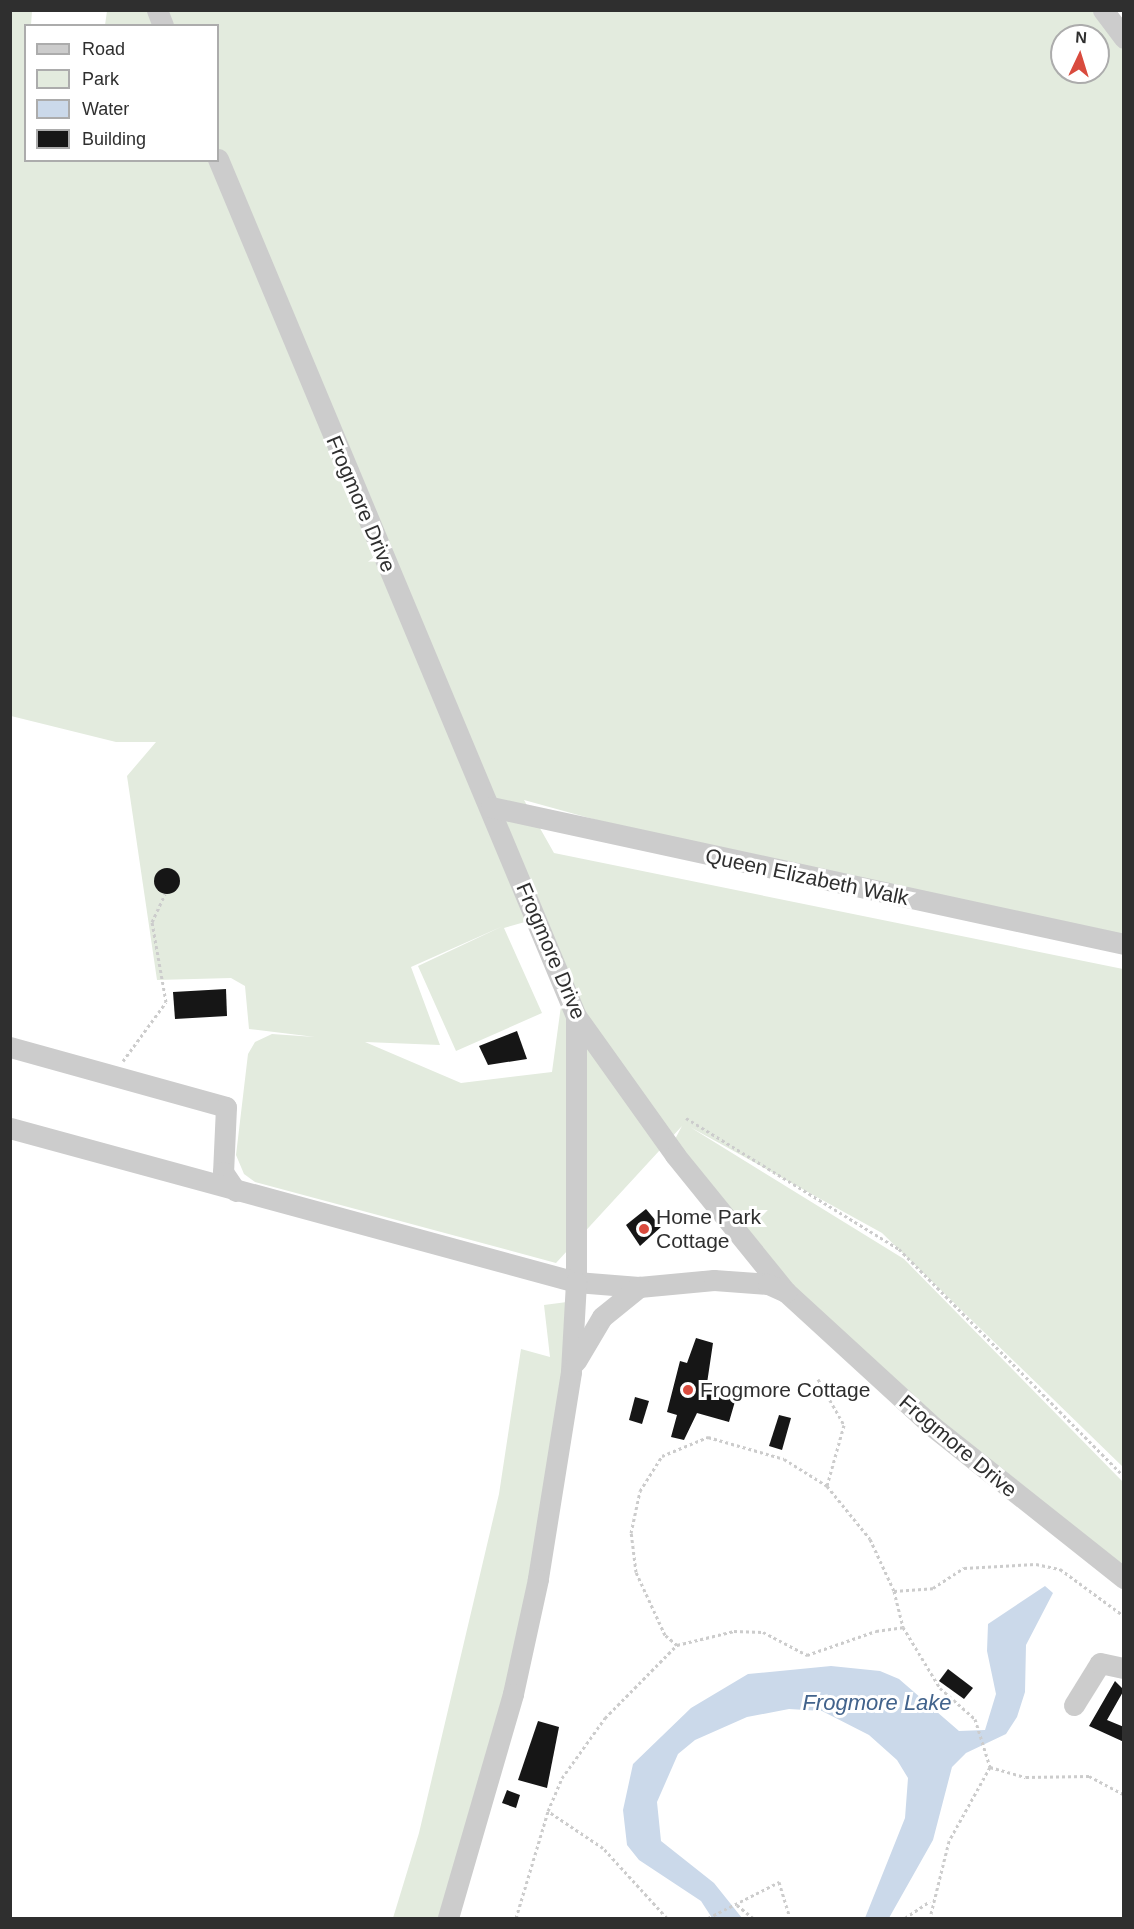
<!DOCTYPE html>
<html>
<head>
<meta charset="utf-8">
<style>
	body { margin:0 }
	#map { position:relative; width:1134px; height:1929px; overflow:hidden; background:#fff; font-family:Arial,sans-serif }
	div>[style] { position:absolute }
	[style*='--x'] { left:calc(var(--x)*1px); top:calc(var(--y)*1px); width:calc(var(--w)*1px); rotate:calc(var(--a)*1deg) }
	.green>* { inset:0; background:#e3ebde }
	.water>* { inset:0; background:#cbd9ea }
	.building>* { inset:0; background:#161616 }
	.round { border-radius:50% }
	.path>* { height:3px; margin-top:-1.5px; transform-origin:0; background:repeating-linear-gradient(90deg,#ccc 0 3px,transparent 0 6px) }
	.minor>* { height:21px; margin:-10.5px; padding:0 10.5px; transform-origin:10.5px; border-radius:10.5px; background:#ccc }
	.dots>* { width:16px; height:16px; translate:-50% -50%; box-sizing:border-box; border:3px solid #fff; border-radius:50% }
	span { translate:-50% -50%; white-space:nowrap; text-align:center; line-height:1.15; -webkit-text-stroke:6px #fff; paint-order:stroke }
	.street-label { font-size:21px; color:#2f2f2f }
	.poi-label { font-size:21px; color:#2f2f2f }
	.left { translate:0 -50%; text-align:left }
	.water-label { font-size:22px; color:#42638c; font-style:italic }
	.frame { position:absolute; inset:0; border:12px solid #2f2f2f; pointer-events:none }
	.legend { position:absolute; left:24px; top:24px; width:195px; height:138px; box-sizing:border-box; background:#fff; border:2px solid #acacac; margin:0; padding:8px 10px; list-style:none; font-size:18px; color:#2f2f2f }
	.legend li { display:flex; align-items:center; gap:12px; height:30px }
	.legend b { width:30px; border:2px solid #acacac }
	.north { position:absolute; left:1050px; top:24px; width:60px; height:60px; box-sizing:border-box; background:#fff; border:2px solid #acacac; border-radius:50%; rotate:4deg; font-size:16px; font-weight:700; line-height:24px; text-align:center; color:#2f2f2f }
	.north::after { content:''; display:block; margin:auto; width:21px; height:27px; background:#d94b3e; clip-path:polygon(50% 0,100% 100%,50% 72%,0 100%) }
</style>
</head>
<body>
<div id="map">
	<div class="green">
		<div style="clip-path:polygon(evenodd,11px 11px,32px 11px,31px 25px,26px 26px,26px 160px,218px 160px,218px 26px,105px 25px,107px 11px,1101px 11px,1124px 41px,1123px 936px,640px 832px,524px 800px,554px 853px,1123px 969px,1123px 1467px,882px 1233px,690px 1127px,904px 1259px,1123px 1482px,1123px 1570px,917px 1406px,781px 1276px,674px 1141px,682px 1126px,556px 1263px,255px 1182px,244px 1174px,236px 1155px,248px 1054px,255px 1042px,272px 1034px,315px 1037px,249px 1029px,245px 986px,231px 978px,157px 980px,127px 776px,156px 742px,116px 742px,11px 716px,11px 11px,1062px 36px,1098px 36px,1098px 72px,1062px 72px,1062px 36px,11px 11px,532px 920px,563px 991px,552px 1072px,461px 1083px,365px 1042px,440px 1045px,411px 967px,503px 926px,418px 966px,456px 1051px,542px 1013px,504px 928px,532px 920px)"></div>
		<div style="clip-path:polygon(567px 1302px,560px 1446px,504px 1702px,441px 1918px,393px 1918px,419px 1833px,499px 1494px,521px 1349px,550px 1357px,544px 1305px)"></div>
	</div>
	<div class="water">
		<div style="clip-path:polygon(1045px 1586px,1053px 1593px,1026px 1645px,1025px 1692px,1017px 1717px,1006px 1734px,966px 1753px,952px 1767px,933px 1840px,889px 1918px,865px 1918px,905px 1818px,908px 1778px,897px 1760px,869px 1735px,822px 1711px,789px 1709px,747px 1717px,695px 1740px,678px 1754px,657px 1802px,661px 1841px,714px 1883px,742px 1918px,712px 1918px,701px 1901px,639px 1860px,627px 1845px,623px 1810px,633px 1764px,691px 1708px,748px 1674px,831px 1666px,880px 1671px,899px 1679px,959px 1731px,985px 1730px,996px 1694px,987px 1651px,988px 1624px)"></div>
	</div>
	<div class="building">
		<div class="round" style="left:154px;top:868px;width:26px;height:26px"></div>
		<div style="clip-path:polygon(226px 989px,227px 1016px,175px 1019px,173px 992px)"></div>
		<div style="clip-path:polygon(517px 1031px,527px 1059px,488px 1065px,479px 1046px)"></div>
		<div style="clip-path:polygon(646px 1209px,661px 1227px,640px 1246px,626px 1225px)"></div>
		<div style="clip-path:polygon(696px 1338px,713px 1343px,706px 1390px,736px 1398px,729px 1422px,697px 1413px,684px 1440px,671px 1437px,677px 1415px,667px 1412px,680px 1361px,687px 1363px)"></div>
		<div style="clip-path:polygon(635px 1397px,649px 1401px,642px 1424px,629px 1420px)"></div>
		<div style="clip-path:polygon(779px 1415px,791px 1418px,782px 1450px,769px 1446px)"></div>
		<div style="clip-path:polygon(948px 1669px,973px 1688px,964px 1699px,939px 1681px)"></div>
		<div style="clip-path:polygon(1115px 1681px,1124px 1690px,1107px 1720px,1124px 1727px,1124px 1742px,1089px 1726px)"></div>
		<div style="clip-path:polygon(538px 1721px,559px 1727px,547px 1788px,518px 1780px)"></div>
		<div style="clip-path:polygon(507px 1790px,520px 1795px,516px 1808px,502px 1803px)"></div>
	</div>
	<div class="path">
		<div style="--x:123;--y:1061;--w:73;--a:-53.9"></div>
		<div style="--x:166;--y:1002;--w:81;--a:-99.9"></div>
		<div style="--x:152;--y:922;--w:31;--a:-65"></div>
		<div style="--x:686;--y:1118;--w:250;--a:31.6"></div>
		<div style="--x:899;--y:1249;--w:320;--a:45.3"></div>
		<div style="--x:818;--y:1379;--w:53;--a:60.5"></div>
		<div style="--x:844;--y:1425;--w:63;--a:105.6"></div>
		<div style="--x:827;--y:1486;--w:68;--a:50.9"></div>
		<div style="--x:870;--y:1539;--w:57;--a:65.2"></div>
		<div style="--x:894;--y:1591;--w:37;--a:76"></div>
		<div style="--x:903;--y:1627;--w:71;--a:58.8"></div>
		<div style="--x:940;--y:1688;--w:47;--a:41.5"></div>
		<div style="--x:975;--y:1719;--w:50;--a:72.6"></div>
		<div style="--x:990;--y:1767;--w:85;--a:119"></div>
		<div style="--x:949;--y:1841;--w:79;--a:103.9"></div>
		<div style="--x:894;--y:1591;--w:39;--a:-4"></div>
		<div style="--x:933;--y:1588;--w:37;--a:-33"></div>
		<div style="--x:964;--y:1568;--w:72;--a:-3.2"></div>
		<div style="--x:1036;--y:1564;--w:25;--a:12"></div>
		<div style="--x:1060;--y:1569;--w:79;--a:36.3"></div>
		<div style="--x:677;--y:1645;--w:59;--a:-13.8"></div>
		<div style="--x:734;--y:1631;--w:29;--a:2"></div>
		<div style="--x:763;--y:1632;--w:50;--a:27.6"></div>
		<div style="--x:807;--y:1655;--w:73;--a:-19.2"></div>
		<div style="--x:876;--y:1631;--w:27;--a:-8"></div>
		<div style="--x:990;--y:1767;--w:37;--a:16"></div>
		<div style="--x:1026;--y:1777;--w:63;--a:-0.9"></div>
		<div style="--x:1089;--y:1776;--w:40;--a:28"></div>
		<div style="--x:737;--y:1905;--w:21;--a:39"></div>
		<div style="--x:516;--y:1918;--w:112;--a:-73.3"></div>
		<div style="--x:667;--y:1918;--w:95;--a:-132.4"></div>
		<div style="--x:603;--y:1848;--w:66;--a:-146.1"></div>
		<div style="--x:548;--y:1811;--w:36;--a:-67"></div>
		<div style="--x:562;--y:1778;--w:74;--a:-54.4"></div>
		<div style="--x:605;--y:1718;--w:103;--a:-45.4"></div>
		<div style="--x:677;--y:1645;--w:16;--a:-140"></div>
		<div style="--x:665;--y:1635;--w:69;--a:-114.7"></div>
		<div style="--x:636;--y:1572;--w:39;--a:-97"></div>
		<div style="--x:631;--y:1533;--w:43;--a:-77.9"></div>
		<div style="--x:640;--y:1491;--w:41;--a:-57.8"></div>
		<div style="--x:662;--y:1456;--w:50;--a:-22.4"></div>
		<div style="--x:708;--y:1437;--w:79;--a:16.1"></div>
		<div style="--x:784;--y:1459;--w:51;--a:32.1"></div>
		<div style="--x:708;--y:1918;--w:80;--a:-26.9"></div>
		<div style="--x:779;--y:1882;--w:38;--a:73"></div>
		<div style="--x:905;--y:1918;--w:30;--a:-34"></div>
	</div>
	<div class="minor">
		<div style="--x:157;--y:10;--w:17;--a:69"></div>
		<div style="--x:1103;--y:10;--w:35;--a:53"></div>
		<div style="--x:218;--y:159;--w:929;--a:67.33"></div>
		<div style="--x:576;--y:1016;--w:171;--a:54.5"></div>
		<div style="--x:675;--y:1155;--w:176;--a:51"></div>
		<div style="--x:786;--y:1292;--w:198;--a:42.5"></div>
		<div style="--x:932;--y:1426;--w:245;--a:38.4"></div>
		<div style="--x:491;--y:807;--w:648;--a:12.21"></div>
		<div style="--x:576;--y:1016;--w:266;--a:90"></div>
		<div style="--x:576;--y:1282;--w:63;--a:4.5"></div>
		<div style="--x:639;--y:1287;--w:75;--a:-5.3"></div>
		<div style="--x:714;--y:1280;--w:54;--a:4.2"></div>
		<div style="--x:768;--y:1284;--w:20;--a:24"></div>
		<div style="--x:10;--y:1047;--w:224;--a:15.5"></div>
		<div style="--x:226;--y:1107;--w:65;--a:92.6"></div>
		<div style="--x:223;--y:1172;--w:23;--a:56"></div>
		<div style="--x:10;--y:1128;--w:587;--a:15.22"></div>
		<div style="--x:576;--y:1282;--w:90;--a:93.2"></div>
		<div style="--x:571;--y:1372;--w:210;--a:99.1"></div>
		<div style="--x:538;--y:1579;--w:118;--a:102.3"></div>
		<div style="--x:513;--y:1694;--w:233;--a:106.2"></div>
		<div style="--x:576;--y:1361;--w:51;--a:-59.4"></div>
		<div style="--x:602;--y:1317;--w:48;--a:-39"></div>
		<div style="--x:1074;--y:1705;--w:49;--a:-58.2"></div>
		<div style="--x:1100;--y:1663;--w:25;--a:12"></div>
	</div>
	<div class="dots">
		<div style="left:644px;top:1229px;background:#d94b3e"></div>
		<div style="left:688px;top:1390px;background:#d94b3e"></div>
	</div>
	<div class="street-label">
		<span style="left:361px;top:504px;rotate:67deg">Frogmore Drive</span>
		<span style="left:807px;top:877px;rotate:12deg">Queen Elizabeth Walk</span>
		<span style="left:551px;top:951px;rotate:67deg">Frogmore Drive</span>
		<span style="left:958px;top:1446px;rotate:40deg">Frogmore Drive</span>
	</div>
	<div class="poi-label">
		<span class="left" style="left:656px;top:1229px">Home Park<br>Cottage</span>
		<span class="left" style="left:700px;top:1390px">Frogmore Cottage</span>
	</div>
	<div class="water-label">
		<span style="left:877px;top:1703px">Frogmore Lake</span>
	</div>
	<div class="frame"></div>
	<ul class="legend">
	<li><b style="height:8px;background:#ccc"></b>Road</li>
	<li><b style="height:16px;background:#e3ebde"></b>Park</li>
	<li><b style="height:16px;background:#cbd9ea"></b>Water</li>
	<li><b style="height:16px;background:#161616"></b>Building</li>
	</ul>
	<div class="north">N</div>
</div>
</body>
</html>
